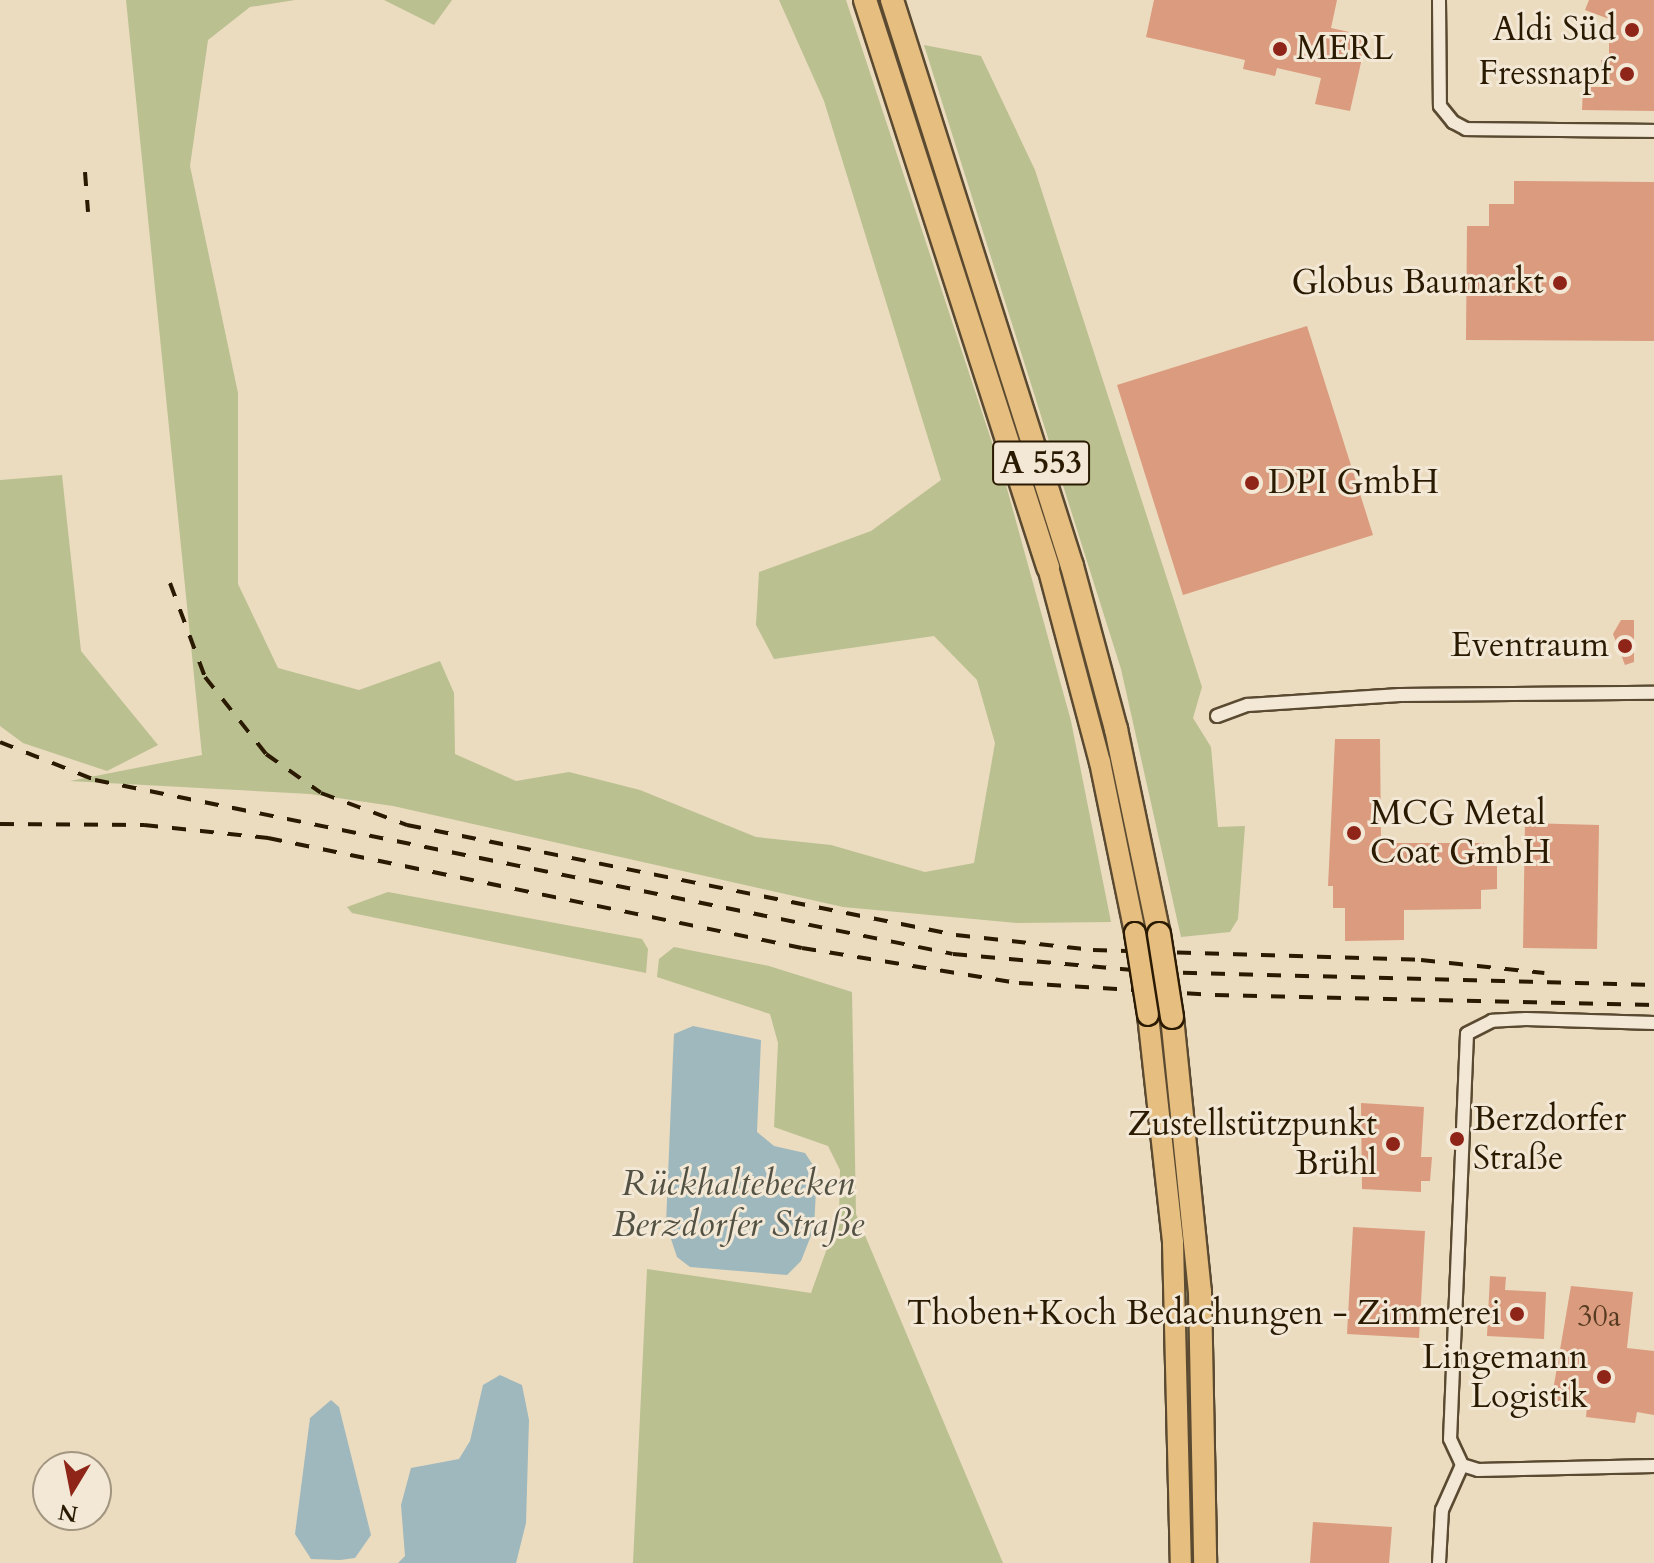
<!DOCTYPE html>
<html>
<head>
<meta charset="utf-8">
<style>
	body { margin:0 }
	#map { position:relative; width:1654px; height:1563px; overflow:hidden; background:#ebdbbf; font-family:Cardo,serif }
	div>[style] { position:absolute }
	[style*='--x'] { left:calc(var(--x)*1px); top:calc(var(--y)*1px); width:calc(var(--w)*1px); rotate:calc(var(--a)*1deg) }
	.green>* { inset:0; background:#bac090 }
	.water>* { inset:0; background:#9eb8bd }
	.building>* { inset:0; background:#db9b7e }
	.roads { filter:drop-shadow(2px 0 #5a4a31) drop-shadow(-2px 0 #5a4a31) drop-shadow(0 2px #5a4a31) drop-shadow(0 -2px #5a4a31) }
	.minor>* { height:12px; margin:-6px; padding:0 6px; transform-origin:6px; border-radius:6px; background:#f2e8d5 }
	.trunk>* { height:20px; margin:-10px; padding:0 10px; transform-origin:10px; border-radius:10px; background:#e6be80 }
	.motorway>* { height:22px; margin:-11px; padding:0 11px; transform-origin:11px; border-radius:11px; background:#e6be80 }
	.rail>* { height:4px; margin-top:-2px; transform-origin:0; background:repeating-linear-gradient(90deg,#2a1a02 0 14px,transparent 0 28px) }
	.bridges { filter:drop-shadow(2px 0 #2a1a02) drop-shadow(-2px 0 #2a1a02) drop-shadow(0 2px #2a1a02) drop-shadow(0 -2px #2a1a02) }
	.trunk-bridge>* { height:20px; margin:-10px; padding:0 10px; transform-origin:10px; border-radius:10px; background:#e6be80 }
	.motorway-bridge>* { height:22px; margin:-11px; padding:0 11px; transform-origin:11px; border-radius:11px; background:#e6be80 }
	.dots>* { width:22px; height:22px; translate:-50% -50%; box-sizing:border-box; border:4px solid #f2e8d5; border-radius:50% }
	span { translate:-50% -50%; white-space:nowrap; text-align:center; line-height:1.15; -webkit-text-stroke:6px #f2e8d5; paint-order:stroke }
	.number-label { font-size:30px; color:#563a21 }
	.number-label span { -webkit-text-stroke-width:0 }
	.shield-label span { padding:2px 6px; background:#f2e8d5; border:2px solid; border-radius:6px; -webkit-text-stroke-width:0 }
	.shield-label { font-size:32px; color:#2a1a02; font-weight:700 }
	.poi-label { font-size:34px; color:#2a1a02 }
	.right { translate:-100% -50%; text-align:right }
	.left { translate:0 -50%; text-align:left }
	.water-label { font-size:36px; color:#535143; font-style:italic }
	.north { position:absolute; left:32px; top:1451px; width:80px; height:80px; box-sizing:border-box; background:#f2e8d5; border:2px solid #a29681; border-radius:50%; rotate:190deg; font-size:22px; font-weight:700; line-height:32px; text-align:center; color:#2a1a02 }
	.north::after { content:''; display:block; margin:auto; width:28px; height:36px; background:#8f2418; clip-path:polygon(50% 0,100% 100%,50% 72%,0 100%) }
</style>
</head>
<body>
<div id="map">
	<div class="green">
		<div style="clip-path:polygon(126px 0,295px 0,250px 7px,208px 40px,190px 166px,238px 393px,238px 584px,278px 668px,359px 690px,440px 661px,454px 693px,455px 754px,516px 781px,569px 772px,640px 790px,756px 837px,831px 845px,925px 872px,974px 863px,995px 743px,977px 680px,934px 636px,774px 659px,756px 625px,759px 572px,871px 531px,941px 480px,824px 101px,779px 0,846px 0,1006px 485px,1071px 721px,1111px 922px,1017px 923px,843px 907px,393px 806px,310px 794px,70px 781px,202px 755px)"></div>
		<div style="clip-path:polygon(384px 0,452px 0,434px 25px)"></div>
		<div style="clip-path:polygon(924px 45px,981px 56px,1035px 170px,1202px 687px,1193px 718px,1211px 747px,1218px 827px,1245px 826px,1238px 919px,1230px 932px,1181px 937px,1121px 669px)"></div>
		<div style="clip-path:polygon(62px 475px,81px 651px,158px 745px,107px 771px,23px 743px,0 726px,0 480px)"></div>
		<div style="clip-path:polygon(388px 892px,642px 939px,648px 949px,646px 973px,352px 913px,347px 907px)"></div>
		<div style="clip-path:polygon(674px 947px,769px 966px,852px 992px,856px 1214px,1003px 1563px,633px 1563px,647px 1269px,811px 1293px,839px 1215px,840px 1170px,828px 1146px,774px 1127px,778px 1043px,770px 1014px,657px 977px,659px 959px)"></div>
	</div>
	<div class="water">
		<div style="clip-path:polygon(693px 1026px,761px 1040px,757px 1132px,774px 1146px,805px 1153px,817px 1171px,814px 1228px,801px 1261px,787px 1275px,690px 1267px,677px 1257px,666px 1224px,673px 1055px,674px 1034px)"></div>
		<div style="clip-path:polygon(500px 1375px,522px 1385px,529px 1420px,526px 1523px,516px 1563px,398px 1563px,405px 1556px,401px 1505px,411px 1468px,459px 1459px,470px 1441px,483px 1385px)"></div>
		<div style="clip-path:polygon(331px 1400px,339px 1407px,371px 1535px,355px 1558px,340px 1560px,311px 1559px,295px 1534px,310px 1418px)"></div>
	</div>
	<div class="building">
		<div style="clip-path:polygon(1154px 0,1337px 0,1331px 28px,1367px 36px,1350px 111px,1315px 104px,1321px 78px,1277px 68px,1275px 76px,1243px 69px,1245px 60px,1146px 37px)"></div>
		<div style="clip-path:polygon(1589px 0,1654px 0,1654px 111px,1582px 110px,1583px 87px,1601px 87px,1601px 60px,1609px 60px,1609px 19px,1585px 10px)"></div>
		<div style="clip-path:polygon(1514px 181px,1654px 182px,1654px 341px,1466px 340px,1467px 226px,1489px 226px,1489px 204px,1514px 204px)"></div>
		<div style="clip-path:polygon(1307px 326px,1373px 535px,1183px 595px,1117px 385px)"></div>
		<div style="clip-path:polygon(1621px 620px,1634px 620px,1634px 662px,1625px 665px,1613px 634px)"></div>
		<div style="clip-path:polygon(1335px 739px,1380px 739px,1381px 843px,1484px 843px,1484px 863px,1497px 863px,1497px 889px,1481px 890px,1481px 909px,1404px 910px,1404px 940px,1345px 941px,1345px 908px,1333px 908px,1333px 886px,1328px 886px)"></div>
		<div style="clip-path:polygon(1525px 823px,1599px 825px,1597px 949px,1523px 948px)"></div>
		<div style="clip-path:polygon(1361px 1103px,1424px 1107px,1421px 1157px,1432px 1157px,1430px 1181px,1421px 1181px,1421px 1192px,1362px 1189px)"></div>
		<div style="clip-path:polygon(1353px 1227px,1425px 1231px,1419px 1338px,1347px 1334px)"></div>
		<div style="clip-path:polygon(1490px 1276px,1506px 1277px,1505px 1290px,1546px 1292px,1544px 1339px,1487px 1336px)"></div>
		<div style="clip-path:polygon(1571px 1286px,1633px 1292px,1627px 1348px,1654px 1351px,1654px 1415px,1637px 1412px,1635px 1423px,1586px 1417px,1587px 1406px,1551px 1402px)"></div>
		<div style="clip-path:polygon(1313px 1522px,1392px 1527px,1389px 1563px,1310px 1563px)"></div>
	</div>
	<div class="roads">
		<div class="minor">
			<div style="--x:1439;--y:0;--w:106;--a:89.5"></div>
			<div style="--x:1440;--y:106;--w:21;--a:51"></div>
			<div style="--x:1453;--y:122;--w:15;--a:28"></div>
			<div style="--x:1466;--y:129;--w:188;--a:0.6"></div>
			<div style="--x:1217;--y:716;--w:33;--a:-20"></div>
			<div style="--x:1248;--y:705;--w:152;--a:-3.8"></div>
			<div style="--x:1400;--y:695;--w:254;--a:-0.5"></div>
			<div style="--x:1654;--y:1023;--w:128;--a:-178.2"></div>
			<div style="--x:1526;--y:1019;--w:34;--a:177"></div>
			<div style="--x:1492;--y:1021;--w:28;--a:153"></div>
			<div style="--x:1467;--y:1034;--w:405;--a:92.4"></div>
			<div style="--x:1450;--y:1439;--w:29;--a:65"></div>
			<div style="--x:1462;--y:1465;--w:17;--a:17"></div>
			<div style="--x:1478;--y:1470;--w:176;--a:-1.3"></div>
			<div style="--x:1439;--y:1563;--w:53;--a:-86.8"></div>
			<div style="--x:1442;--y:1510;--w:49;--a:-66"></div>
		</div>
		<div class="trunk">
			<div style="--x:1048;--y:567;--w:202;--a:75.1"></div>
			<div style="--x:1100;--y:762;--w:175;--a:78.4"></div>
			<div style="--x:1148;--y:1015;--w:229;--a:83.7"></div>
			<div style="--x:1173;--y:1243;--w:320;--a:88.6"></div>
		</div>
		<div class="motorway">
			<div style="--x:865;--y:0;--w:596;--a:72.11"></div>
			<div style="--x:892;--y:0;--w:594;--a:72.36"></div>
			<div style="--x:1072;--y:566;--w:169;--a:74.9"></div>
			<div style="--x:1116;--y:729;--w:209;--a:78.2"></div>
			<div style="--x:1172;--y:1017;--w:276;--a:84.2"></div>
			<div style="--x:1200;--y:1292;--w:271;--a:88.9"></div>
		</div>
	</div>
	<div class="rail">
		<div style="--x:85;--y:172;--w:40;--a:85.7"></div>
		<div style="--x:170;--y:583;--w:100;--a:69.6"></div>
		<div style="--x:205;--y:677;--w:98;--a:51.6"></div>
		<div style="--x:266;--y:754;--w:67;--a:35.3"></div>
		<div style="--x:321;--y:793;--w:92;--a:20.4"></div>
		<div style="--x:407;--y:825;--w:560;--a:11.33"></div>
		<div style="--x:956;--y:935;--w:138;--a:6.2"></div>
		<div style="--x:1093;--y:950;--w:328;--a:1.7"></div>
		<div style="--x:1421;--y:960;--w:124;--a:6"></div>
		<div style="--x:0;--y:742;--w:102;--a:21.8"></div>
		<div style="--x:95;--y:780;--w:875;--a:11.46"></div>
		<div style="--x:953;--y:954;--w:203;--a:5.1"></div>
		<div style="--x:1155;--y:972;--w:499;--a:1.5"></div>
		<div style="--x:0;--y:824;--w:144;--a:0.4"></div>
		<div style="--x:144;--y:825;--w:125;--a:6"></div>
		<div style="--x:268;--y:838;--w:545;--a:11.64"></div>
		<div style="--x:802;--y:948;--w:220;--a:9.2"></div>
		<div style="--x:1019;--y:983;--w:196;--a:3.5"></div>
		<div style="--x:1215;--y:995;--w:439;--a:1.3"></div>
	</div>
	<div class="bridges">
		<div class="trunk-bridge">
			<div style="--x:1135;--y:933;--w:83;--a:81"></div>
		</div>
		<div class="motorway-bridge">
			<div style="--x:1159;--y:934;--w:84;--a:81.1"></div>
		</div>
	</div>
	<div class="dots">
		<div style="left:1632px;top:30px;background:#8f2418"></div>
		<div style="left:1280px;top:49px;background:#8f2418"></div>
		<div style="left:1627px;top:74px;background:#8f2418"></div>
		<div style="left:1560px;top:283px;background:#8f2418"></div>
		<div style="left:1252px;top:483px;background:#8f2418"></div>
		<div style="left:1625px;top:646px;background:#8f2418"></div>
		<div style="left:1354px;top:833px;background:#8f2418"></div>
		<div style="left:1457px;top:1139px;background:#8f2418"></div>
		<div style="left:1393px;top:1144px;background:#8f2418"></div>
		<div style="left:1517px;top:1314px;background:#8f2418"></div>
		<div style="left:1604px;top:1377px;background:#8f2418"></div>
	</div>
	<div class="number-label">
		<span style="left:1599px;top:1317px">30a</span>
	</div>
	<div class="shield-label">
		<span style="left:1041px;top:463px">A 553</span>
	</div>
	<div class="poi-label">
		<span class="right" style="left:1616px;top:30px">Aldi Süd</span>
		<span class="left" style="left:1296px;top:49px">MERL</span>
		<span class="right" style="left:1611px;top:74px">Fressnapf</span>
		<span class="right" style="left:1544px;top:283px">Globus Baumarkt</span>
		<span class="left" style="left:1268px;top:483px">DPI GmbH</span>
		<span class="right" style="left:1609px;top:646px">Eventraum</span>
		<span class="left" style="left:1370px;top:833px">MCG Metal<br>Coat GmbH</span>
		<span class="left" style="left:1473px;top:1139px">Berzdorfer<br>Straße</span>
		<span class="right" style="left:1377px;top:1144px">Zustellstützpunkt<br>Brühl</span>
		<span class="right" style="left:1501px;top:1314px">Thoben+Koch Bedachungen - Zimmerei</span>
		<span class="right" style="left:1588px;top:1377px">Lingemann<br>Logistik</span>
	</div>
	<div class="water-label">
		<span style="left:738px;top:1204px">Rückhaltebecken<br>Berzdorfer Straße</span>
	</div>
	<div class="north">N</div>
</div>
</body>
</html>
